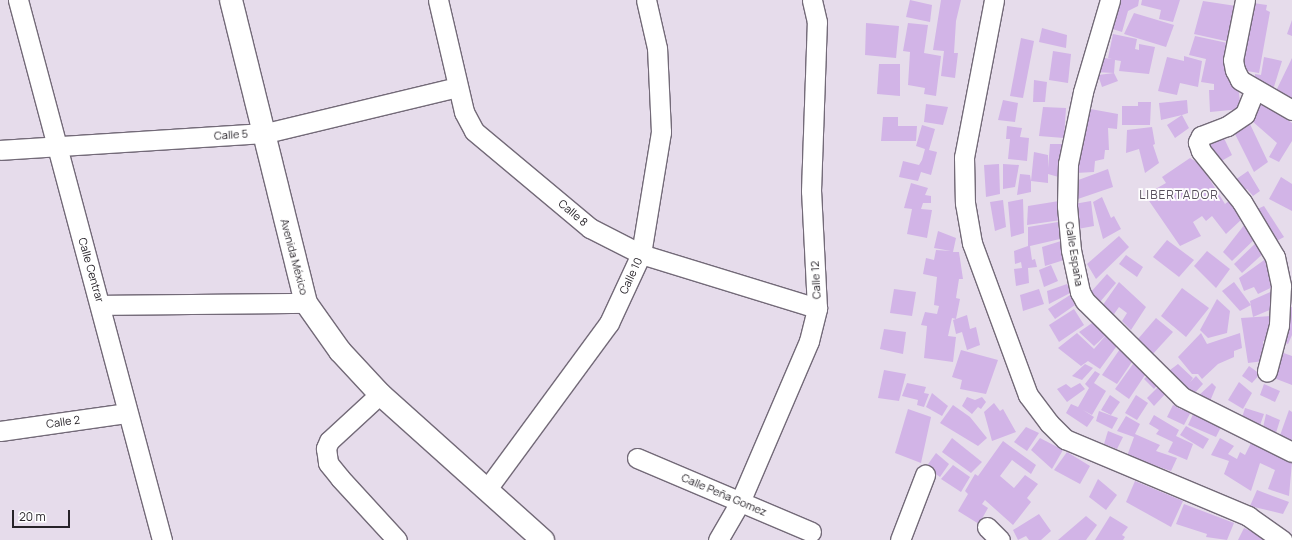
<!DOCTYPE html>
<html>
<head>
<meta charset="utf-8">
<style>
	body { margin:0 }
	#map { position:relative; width:1292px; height:540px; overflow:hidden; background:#e6dceb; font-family:Manrope,sans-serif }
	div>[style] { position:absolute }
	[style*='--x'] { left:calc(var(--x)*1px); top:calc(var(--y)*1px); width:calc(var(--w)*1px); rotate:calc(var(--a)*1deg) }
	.building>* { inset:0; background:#d2b4e7 }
	.roads { filter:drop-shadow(1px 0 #736a78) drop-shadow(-1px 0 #736a78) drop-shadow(0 1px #736a78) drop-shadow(0 -1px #736a78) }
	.minor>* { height:19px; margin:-9.5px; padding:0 9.5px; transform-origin:9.5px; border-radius:9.5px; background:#fff }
	.tertiary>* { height:22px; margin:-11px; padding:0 11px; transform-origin:11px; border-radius:11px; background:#fff }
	span { translate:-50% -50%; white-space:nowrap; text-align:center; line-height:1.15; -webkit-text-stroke:3.5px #fff; paint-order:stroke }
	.street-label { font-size:11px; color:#272329 }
	.neighbourhood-label { font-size:12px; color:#574f5c; letter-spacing:1px }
	.scale { position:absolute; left:12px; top:510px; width:58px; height:18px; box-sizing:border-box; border:2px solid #272329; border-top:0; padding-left:5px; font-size:12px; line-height:14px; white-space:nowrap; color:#272329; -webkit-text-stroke:3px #fff; paint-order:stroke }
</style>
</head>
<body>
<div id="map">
	<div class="building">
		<div style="clip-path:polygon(910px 0,932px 5px,930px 22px,906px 17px)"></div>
		<div style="clip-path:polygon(941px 0,961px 0,956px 21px,954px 53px,958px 53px,955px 78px,941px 76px,944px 51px,933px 50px)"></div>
		<div style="clip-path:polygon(1115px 0,1139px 0,1138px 6px,1128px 11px,1122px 32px,1106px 27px)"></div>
		<div style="clip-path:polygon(1142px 0,1180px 0,1173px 22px,1159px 19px,1161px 10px,1141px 5px)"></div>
		<div style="clip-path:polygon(1203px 1px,1236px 6px,1230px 42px,1194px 34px)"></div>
		<div style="clip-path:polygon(1253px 3px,1267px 5px,1266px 10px,1270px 12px,1259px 73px,1247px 71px,1240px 58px)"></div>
		<div style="clip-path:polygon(1134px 13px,1174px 25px,1166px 47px,1124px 34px)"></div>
		<div style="clip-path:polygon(1292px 20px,1292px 36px,1287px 34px)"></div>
		<div style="clip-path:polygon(866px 23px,899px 26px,896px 58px,865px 55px)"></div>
		<div style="clip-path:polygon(908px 23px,928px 25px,924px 53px,941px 56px,936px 96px,924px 94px,925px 88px,908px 85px,910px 52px,903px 51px)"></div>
		<div style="clip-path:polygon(1042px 28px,1067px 35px,1066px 48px,1039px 42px)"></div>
		<div style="clip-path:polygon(1113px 34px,1137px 39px,1135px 49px,1139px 50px,1139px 44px,1155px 47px,1149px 74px,1119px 71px,1121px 61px,1115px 60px,1114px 73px,1095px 72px,1097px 57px,1112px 59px,1108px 58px)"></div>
		<div style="clip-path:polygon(1195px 36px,1232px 44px,1224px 69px,1238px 86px,1241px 109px,1210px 112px,1209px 90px,1214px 90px,1214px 84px,1201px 82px,1206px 59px,1189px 55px)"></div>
		<div style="clip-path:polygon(1021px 38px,1034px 41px,1023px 98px,1010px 96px)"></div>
		<div style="clip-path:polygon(1053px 51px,1071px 54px,1068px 83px,1049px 80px)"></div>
		<div style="clip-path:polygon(1184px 56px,1202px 61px,1198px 87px,1180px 83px,1177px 95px,1158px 91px,1167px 57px,1184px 61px)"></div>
		<div style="clip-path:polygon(1264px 57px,1282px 61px,1273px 90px,1254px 83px,1255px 74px,1261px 75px)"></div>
		<div style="clip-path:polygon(1292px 58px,1292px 102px,1275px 93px)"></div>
		<div style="clip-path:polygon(879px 64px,900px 64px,900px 96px,877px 94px)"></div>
		<div style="clip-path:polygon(1114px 73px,1118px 81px,1102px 87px,1098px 75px)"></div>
		<div style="clip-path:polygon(1034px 80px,1047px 82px,1045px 102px,1033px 102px)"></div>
		<div style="clip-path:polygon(1003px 100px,1018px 103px,1015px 122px,998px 120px)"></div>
		<div style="clip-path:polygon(1187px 100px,1188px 113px,1182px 115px,1189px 128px,1175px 138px,1167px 125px,1182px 115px,1161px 120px,1159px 103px)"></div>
		<div style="clip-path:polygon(1138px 102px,1151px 102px,1150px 125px,1122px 125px,1122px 106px,1138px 106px)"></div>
		<div style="clip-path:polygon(1262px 102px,1292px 123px,1292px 141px,1279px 162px,1269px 157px,1277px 143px,1252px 121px)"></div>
		<div style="clip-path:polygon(926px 104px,948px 107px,943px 125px,924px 122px)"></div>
		<div style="clip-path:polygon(1043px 107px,1066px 108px,1064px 138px,1039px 136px)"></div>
		<div style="clip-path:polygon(1085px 108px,1118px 114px,1117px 129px,1108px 128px,1109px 150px,1105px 150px,1104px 159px,1095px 161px,1094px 172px,1076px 173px)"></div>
		<div style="clip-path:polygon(883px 117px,898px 117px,898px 126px,917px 126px,916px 141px,881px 141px)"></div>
		<div style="clip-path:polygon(1249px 122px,1268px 162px,1254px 172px,1232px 128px)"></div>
		<div style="clip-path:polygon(922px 125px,935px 129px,929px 150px,937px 152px,931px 175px,921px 172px,918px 181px,899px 177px,903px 161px,919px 165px,922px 160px,925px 149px,916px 146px)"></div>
		<div style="clip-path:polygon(1007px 126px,1022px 128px,1020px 137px,1029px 138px,1027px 161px,1008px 159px,1010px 139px,1006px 139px)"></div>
		<div style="clip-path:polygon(1152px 127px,1155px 144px,1153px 145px,1159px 163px,1145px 173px,1139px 149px,1126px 153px,1127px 130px)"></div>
		<div style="clip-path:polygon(1222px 134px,1232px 155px,1216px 164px,1205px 142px)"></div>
		<div style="clip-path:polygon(1050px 144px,1065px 144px,1062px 178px,1048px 174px,1048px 183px,1031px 181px,1031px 192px,1017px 195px,1020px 174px,1030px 175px,1031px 181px,1034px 152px,1048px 155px,1048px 168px)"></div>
		<div style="clip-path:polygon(1190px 158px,1200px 164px,1225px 204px,1230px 200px,1243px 218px,1226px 234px,1212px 216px,1206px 221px,1202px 216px,1193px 222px,1201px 236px,1180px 246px,1145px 195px,1166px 183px,1162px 177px)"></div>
		<div style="clip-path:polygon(999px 164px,1000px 194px,986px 197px,984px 165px)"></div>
		<div style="clip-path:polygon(1003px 164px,1019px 165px,1015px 187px,1003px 189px)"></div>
		<div style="clip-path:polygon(1108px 169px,1113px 187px,1075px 200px,1073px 182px)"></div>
		<div style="clip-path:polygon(1248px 171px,1260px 191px,1253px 196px,1247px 189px,1243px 191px,1235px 180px)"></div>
		<div style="clip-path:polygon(1281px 177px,1292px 184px,1292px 211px,1269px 199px)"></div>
		<div style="clip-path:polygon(911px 183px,928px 188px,925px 195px,931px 196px,931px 203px,923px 203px,921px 209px,932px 210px,927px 238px,907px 234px,912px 209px,904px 208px)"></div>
		<div style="clip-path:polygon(1102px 197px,1111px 218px,1114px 216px,1121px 229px,1103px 239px,1093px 202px)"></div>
		<div style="clip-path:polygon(1023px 199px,1024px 233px,1011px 237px,1008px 202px)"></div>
		<div style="clip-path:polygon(1003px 200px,1006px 227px,995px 231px,990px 202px)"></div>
		<div style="clip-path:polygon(1059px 201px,1061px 220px,1027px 225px,1028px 206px)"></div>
		<div style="clip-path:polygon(1091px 201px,1094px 226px,1072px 230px,1074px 204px)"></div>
		<div style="clip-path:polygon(1264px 206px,1284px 237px,1273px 243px,1253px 211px)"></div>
		<div style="clip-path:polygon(1058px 222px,1060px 239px,1030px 246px,1032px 260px,1035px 259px,1037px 267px,1028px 268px,1029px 283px,1016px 286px,1014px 269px,1022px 268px,1021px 262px,1015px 264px,1014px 251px,1028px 246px,1028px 227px)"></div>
		<div style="clip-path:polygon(1245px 224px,1258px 236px,1232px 261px,1223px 252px)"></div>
		<div style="clip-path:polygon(938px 231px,956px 238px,953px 252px,959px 252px,963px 279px,959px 279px,956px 298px,960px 299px,956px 319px,967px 315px,970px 329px,976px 327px,980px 345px,967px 350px,962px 332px,956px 334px,953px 320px,956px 319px,952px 318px,948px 336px,956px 337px,953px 362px,924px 358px,927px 326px,921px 325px,925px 312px,937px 314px,939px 306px,934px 305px,937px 277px,923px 274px,926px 258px,934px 260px,936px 250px,951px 251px,934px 248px)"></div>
		<div style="clip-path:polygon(1119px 236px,1129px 247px,1096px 279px,1087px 264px)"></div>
		<div style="clip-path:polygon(1261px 238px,1267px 250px,1242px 273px,1234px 264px)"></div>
		<div style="clip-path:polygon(1167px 240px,1194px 260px,1179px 277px,1153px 257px)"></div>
		<div style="clip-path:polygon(1061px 241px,1064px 260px,1045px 266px,1042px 247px)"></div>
		<div style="clip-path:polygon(1207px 251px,1230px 269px,1216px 288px,1194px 266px)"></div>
		<div style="clip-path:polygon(1126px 255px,1143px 267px,1137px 277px,1119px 264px)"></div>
		<div style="clip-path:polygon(1267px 258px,1277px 285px,1258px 294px,1254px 287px,1244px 291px,1239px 278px)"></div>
		<div style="clip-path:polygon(1051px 265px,1058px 281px,1044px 287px,1039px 270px)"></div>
		<div style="clip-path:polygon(1107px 274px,1116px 283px,1100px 302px,1090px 293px)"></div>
		<div style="clip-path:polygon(1119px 282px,1146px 307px,1131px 330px,1122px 321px,1127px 313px,1119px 307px,1112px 317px,1100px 309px)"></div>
		<div style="clip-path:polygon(1234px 282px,1251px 305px,1240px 311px,1222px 291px)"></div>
		<div style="clip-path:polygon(1067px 284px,1072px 292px,1049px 304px,1047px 291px)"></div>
		<div style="clip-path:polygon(1182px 288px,1209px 308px,1186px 337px,1161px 316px)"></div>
		<div style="clip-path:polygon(894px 289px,916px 292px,912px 316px,890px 313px)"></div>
		<div style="clip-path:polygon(1039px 289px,1044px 304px,1023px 311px,1020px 295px)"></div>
		<div style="clip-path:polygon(1275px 290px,1277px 307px,1253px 317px,1250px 301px)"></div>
		<div style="clip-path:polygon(1070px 295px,1075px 305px,1055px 319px,1048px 309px)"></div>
		<div style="clip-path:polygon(1217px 299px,1230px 311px,1227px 333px,1208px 338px,1200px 330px)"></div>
		<div style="clip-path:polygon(1285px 305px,1292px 307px,1292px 335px,1288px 344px,1279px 341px)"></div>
		<div style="clip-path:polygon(1074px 309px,1084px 325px,1059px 342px,1049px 325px)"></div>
		<div style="clip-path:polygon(1271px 316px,1270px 340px,1263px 341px,1264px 361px,1248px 363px,1241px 318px)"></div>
		<div style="clip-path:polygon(1156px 318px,1173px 332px,1152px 355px,1138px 339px)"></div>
		<div style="clip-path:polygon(1095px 321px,1119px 343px,1100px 369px,1088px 361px,1081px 366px,1058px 348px,1077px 333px,1094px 349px,1107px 334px,1094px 346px,1079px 332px)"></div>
		<div style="clip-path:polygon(884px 329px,906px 332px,903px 354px,880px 349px)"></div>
		<div style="clip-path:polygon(1201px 333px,1207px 344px,1240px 333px,1242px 348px,1234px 351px,1234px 357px,1218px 364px,1202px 379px,1198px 374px,1192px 374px,1178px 357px)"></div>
		<div style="clip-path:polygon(1122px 346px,1136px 356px,1117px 384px,1102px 375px)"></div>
		<div style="clip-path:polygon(961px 350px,998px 360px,986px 394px,960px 389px,962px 380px,952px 377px)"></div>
		<div style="clip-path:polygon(1278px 351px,1292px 356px,1292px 385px,1269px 376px)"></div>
		<div style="clip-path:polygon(1138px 357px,1149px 369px,1129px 399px,1115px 389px)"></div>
		<div style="clip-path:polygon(1085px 364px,1093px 368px,1082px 380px,1072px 376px)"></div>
		<div style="clip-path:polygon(1178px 364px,1193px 378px,1190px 382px,1196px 376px,1203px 384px,1191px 397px,1166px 373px)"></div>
		<div style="clip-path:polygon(1249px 366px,1260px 374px,1252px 383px,1242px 376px)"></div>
		<div style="clip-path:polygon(884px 370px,906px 374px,899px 401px,878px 398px)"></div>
		<div style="clip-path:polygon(1095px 371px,1100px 374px,1094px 383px,1106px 391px,1092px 415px,1083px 410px,1094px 417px,1087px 427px,1066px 413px,1071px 404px,1078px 407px,1089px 388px,1085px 384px)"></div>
		<div style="clip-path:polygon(1151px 372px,1161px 381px,1154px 389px,1144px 379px)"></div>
		<div style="clip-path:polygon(1239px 382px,1252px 393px,1243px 409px,1228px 400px)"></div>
		<div style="clip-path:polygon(907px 383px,926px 387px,924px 393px,929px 394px,924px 407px,917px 405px,918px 400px,902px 396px)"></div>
		<div style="clip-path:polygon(1080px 383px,1085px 389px,1067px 402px,1057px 389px,1066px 384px,1071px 388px)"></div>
		<div style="clip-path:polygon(1212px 383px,1216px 387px,1208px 406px,1195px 399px)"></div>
		<div style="clip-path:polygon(1161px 384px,1168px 391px,1154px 406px,1147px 398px)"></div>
		<div style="clip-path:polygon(1264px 384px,1280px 391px,1275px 402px,1260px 395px)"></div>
		<div style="clip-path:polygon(932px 393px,948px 406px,942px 416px,926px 407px)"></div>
		<div style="clip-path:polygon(1110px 395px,1120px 402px,1111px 415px,1101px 410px)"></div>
		<div style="clip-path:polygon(1136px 395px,1148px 403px,1137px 420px,1125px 413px)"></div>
		<div style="clip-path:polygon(967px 397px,975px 400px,982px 397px,986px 402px,981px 409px,978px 407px,972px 414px,962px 406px)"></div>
		<div style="clip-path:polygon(994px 403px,1000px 411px,1003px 409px,1016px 432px,992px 441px,984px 412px)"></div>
		<div style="clip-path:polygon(1187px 404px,1193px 408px,1184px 425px,1167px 417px,1173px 405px,1182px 410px)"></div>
		<div style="clip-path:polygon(953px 405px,970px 417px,987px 438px,978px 446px,940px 423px)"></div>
		<div style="clip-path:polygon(1196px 408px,1223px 423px,1216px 437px,1188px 425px)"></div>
		<div style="clip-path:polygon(1245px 408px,1264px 414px,1259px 428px,1241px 421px)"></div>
		<div style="clip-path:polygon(908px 409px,931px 417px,921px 463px,895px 453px)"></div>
		<div style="clip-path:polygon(1289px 410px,1292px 412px,1292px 448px,1278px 441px)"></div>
		<div style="clip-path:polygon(1099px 411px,1118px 418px,1112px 429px,1096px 421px)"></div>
		<div style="clip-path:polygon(1266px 414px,1280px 420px,1274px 439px,1262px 432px)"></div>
		<div style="clip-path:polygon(1154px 415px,1179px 430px,1176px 436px,1193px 444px,1187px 460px,1168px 452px,1173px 442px,1156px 434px,1159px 430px,1149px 424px)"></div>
		<div style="clip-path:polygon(1126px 416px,1140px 424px,1135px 434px,1160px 445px,1156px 451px,1177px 458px,1171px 471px,1127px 456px,1134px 437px,1117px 431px)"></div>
		<div style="clip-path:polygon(1186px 426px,1209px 439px,1203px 449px,1180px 435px)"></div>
		<div style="clip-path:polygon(1026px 427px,1039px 433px,1027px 451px,1014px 442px)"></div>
		<div style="clip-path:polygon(1108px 431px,1123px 437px,1117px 449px,1104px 444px)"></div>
		<div style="clip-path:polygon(952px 438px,982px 462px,971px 473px,942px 452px)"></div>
		<div style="clip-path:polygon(1040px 438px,1063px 450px,1052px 469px,1031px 450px)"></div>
		<div style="clip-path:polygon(1220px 438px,1234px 446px,1228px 454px,1237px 459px,1240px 452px,1245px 455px,1252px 441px,1282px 453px,1280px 458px,1292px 462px,1289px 496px,1268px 489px,1275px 470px,1260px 463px,1251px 491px,1224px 474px,1229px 461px,1211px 455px)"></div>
		<div style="clip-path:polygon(1003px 441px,1036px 465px,1031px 474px,1012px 460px,1000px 476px,1014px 488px,1025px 475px,1038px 484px,1027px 498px,1031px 502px,1013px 525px,985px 500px,982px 504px,988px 508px,979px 524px,958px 511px,968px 494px,965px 491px,975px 474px,978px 476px)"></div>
		<div style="clip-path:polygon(1067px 452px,1090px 466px,1080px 484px,1054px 470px)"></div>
		<div style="clip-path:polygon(936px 453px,949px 464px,940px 477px,926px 467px)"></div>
		<div style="clip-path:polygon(953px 465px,970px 477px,961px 492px,941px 479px)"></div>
		<div style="clip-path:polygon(1098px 479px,1117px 495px,1106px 510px,1089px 497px)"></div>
		<div style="clip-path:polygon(1135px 481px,1183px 501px,1171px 527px,1126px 502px)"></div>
		<div style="clip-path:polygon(1257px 490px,1289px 502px,1283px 514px,1250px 506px)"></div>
		<div style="clip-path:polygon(1184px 504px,1234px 523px,1227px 540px,1206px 537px,1207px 534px,1176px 524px)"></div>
		<div style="clip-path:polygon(1039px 514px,1051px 531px,1041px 540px,1029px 540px,1026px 536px,1018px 540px,1013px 530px)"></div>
		<div style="clip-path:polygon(1086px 516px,1097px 525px,1086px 540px,1058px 540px)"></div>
		<div style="clip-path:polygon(1110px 516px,1128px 527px,1122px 535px,1125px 537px,1123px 540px,1095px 540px)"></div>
		<div style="clip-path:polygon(1244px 528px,1261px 536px,1265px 540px,1238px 540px)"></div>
	</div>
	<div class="roads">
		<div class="minor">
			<div style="--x:18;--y:0;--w:559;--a:75.07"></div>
			<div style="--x:438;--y:0;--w:115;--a:76.9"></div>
			<div style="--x:464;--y:112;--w:21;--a:62"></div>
			<div style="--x:474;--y:131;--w:151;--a:39.9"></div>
			<div style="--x:590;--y:228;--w:57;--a:27"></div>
			<div style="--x:641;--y:254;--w:184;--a:17.1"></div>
			<div style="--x:994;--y:0;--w:160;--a:100.8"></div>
			<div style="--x:964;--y:157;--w:46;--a:88.8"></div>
			<div style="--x:965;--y:203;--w:41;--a:80.1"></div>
			<div style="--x:972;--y:243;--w:162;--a:69.8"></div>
			<div style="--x:1028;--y:395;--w:35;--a:53"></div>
			<div style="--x:1049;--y:423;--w:23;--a:45"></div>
			<div style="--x:1065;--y:439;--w:199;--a:22.8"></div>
			<div style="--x:1248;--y:516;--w:42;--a:35.2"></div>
			<div style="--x:1110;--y:0;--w:96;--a:106.4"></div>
			<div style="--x:1083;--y:92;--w:74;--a:101.8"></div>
			<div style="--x:1068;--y:164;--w:42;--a:91.4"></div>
			<div style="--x:1067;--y:206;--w:44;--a:84.8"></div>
			<div style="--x:1071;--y:250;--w:43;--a:77.9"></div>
			<div style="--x:1080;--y:292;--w:10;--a:61"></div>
			<div style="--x:1085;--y:301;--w:136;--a:44.7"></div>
			<div style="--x:1182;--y:397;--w:123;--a:26.6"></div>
			<div style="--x:1245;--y:0;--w:61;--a:101.3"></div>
			<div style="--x:1233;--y:60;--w:10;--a:79"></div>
			<div style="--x:1235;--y:70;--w:11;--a:63"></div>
			<div style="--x:1240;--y:80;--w:60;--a:30"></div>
			<div style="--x:1255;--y:89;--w:27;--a:112"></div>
			<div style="--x:1245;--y:114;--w:22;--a:146"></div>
			<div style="--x:1227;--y:126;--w:28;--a:159"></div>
			<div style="--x:1201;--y:136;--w:7;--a:117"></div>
			<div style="--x:1198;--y:142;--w:9;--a:72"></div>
			<div style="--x:1201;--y:151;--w:65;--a:51.2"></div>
			<div style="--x:1242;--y:202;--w:64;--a:59"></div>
			<div style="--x:1275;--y:257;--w:30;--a:78"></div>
			<div style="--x:1281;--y:286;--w:39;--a:93"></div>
			<div style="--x:1279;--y:325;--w:48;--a:104.6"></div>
			<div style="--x:0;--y:150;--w:267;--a:-3.7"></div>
			<div style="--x:266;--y:133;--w:196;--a:-13.5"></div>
			<div style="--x:101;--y:305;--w:205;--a:-0.6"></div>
			<div style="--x:380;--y:394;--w:69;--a:137.3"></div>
			<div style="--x:329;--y:441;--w:8;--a:113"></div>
			<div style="--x:326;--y:448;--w:15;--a:82"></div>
			<div style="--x:328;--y:463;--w:19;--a:51"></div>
			<div style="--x:340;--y:478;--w:84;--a:47.4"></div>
			<div style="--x:0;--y:431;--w:127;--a:-8.1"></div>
			<div style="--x:637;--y:458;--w:189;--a:23"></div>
			<div style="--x:487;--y:489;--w:206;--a:-53.7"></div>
			<div style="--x:609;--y:323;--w:76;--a:-65.1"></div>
			<div style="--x:641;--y:254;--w:124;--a:-80.7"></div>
			<div style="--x:661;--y:132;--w:84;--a:-92.7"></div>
			<div style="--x:657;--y:48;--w:49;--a:-102.9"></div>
			<div style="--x:987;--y:527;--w:18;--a:45"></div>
			<div style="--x:718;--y:540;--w:44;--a:-59.9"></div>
			<div style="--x:740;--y:502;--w:175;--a:-66.8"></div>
			<div style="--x:809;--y:341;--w:34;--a:-76"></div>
			<div style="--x:817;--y:308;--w:117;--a:-92.9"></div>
			<div style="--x:811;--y:191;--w:169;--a:-88"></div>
			<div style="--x:817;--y:22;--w:23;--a:-103"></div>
			<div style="--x:900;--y:540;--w:70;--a:-69"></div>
		</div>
		<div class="tertiary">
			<div style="--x:231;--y:0;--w:312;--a:76.1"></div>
			<div style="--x:306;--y:303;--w:59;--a:54.7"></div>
			<div style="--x:340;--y:351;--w:59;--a:47.1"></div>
			<div style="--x:380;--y:394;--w:219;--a:41.9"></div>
		</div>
	</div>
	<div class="street-label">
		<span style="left:231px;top:135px;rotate:-4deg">Calle 5</span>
		<span style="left:573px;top:213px;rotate:40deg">Calle 8</span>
		<span style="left:1074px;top:254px;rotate:81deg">Calle España</span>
		<span style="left:294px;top:257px;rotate:75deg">Avenida México</span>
		<span style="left:91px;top:270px;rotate:74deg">Calle Centrar</span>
		<span style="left:631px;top:276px;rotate:-65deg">Calle 10</span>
		<span style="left:816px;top:280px;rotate:-93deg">Calle 12</span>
		<span style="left:63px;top:422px;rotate:-8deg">Calle 2</span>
		<span style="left:724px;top:495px;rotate:23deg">Calle Peña Gomez</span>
	</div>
	<div class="neighbourhood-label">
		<span style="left:1179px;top:195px">LIBERTADOR</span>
	</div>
	<div class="scale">20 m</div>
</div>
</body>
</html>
